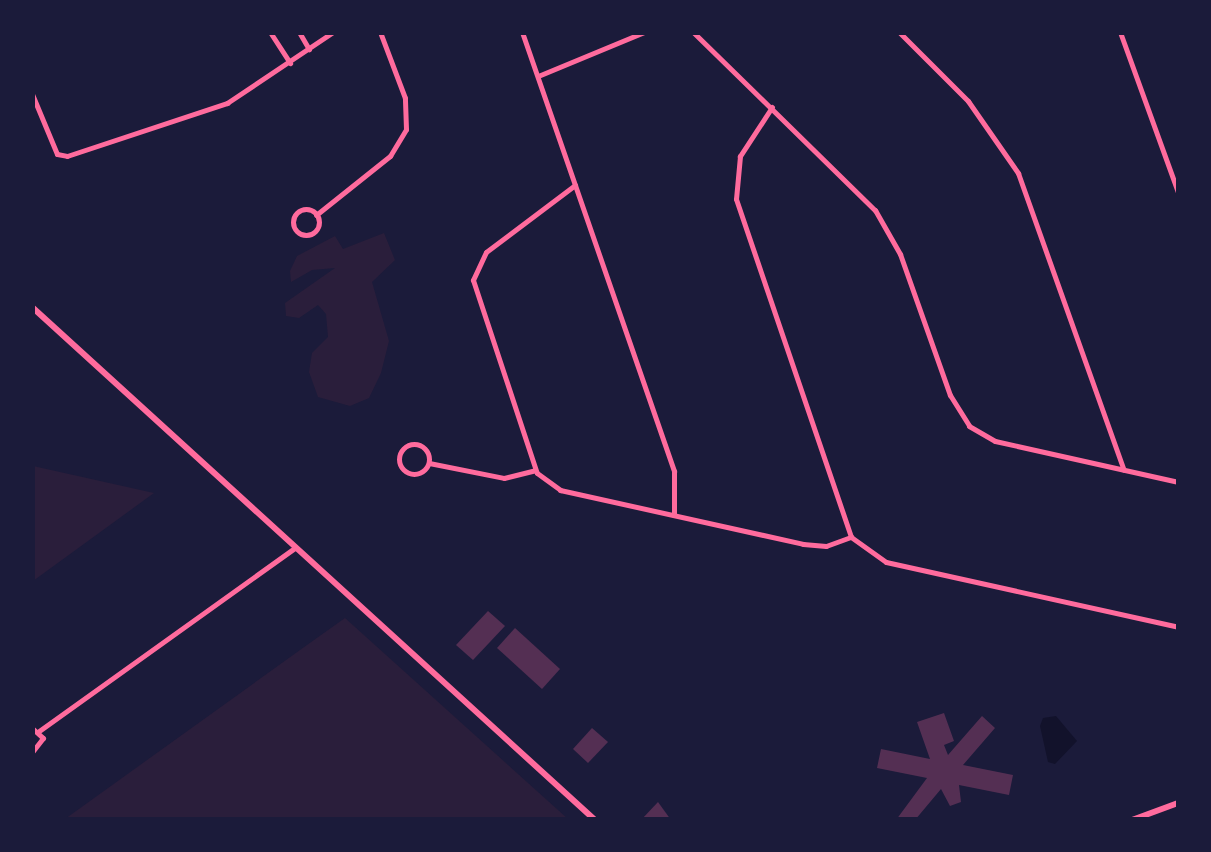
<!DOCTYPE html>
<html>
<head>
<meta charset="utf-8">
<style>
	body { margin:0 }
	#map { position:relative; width:1211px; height:852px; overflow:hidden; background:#1b1b3a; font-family:"IBM Plex Sans",sans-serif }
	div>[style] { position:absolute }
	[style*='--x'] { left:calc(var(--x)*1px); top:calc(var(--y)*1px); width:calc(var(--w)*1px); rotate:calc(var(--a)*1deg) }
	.green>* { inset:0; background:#2a1e3b }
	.water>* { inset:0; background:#12122b }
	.building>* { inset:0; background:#542f53 }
	.minor>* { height:5px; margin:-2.5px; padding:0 2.5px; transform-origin:2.5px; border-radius:2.5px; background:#ff6b9d }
	.minor>.ring { margin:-2.5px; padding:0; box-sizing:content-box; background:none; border:5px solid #ff6b9d; border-radius:50% }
	.tertiary>* { height:6px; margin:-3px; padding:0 3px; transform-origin:3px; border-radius:3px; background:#ff6b9d }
	.secondary>* { height:6px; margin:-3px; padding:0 3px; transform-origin:3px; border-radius:3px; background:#ff6b9d }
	span { translate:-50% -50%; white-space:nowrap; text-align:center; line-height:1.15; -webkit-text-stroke:10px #1b1b3a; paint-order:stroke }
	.frame { position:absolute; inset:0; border:35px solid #1b1b3a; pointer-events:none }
</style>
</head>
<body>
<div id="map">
	<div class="green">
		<div style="clip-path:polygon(384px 233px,395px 260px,372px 282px,389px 341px,381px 373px,369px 398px,350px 406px,318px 397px,309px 372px,312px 353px,328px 337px,326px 314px,318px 305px,299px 318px,286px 316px,285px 303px,335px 268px,312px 270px,291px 282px,290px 271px,297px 256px,335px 236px,343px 249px)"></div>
		<div style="clip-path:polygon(33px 466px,154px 493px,33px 581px)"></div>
		<div style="clip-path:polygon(345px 618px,568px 819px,65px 819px,307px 645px)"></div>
	</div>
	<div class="water">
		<div style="clip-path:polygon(1056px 716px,1077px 741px,1055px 764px,1048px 762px,1040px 726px,1043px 718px)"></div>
	</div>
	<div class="building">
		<div style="clip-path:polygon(488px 611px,505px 626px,473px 660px,456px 645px)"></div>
		<div style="clip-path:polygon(515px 628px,560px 669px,542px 689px,497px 648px)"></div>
		<div style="clip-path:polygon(944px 713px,954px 741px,944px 745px,948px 755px,982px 716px,995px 728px,963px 765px,1013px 775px,1009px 795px,959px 785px,961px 802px,950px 806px,941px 789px,915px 820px,896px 820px,927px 778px,877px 768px,881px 749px,930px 759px,917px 722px)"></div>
		<div style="clip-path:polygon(592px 728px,608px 742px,588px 763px,573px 749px)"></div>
		<div style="clip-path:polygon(658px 802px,671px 820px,641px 820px)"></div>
	</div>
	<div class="minor">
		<div style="--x:270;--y:32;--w:37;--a:57"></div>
		<div style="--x:299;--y:32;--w:20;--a:60"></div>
		<div style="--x:522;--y:32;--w:465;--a:70.9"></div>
		<div style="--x:674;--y:471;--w:44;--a:90"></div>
		<div style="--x:693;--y:32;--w:255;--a:44.4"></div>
		<div style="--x:875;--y:210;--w:51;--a:60.4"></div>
		<div style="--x:900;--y:254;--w:150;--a:70.5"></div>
		<div style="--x:950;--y:395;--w:36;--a:58"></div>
		<div style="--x:969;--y:426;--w:30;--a:30"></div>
		<div style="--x:995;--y:441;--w:188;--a:12.6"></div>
		<div style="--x:899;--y:32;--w:98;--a:45"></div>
		<div style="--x:968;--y:101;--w:88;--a:55.2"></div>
		<div style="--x:1018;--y:173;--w:315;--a:70.4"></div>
		<div style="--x:1120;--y:32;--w:170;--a:70.1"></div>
		<div style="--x:538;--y:76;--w:115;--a:-22.5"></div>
		<div style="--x:32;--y:94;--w:65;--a:67.4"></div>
		<div style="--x:57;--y:154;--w:10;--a:11"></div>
		<div style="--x:67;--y:156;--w:169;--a:-18.3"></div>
		<div style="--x:227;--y:103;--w:128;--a:-33.8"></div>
		<div style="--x:772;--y:107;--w:59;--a:123.1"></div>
		<div style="--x:740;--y:156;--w:43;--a:95.3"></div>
		<div style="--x:736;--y:199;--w:357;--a:71.2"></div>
		<div style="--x:851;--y:537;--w:43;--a:35.5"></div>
		<div style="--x:886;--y:562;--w:299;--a:12.5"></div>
		<div style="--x:575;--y:185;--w:111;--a:143"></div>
		<div style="--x:486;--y:252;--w:31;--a:115"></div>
		<div style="--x:473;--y:280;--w:203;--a:71.7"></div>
		<div style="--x:537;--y:473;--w:29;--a:36"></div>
		<div style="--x:560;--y:490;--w:249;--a:12.5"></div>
		<div style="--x:803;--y:544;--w:23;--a:5"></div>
		<div style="--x:826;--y:546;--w:27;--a:-20"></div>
		<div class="ring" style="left:293px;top:209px;width:21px;height:21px"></div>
		<div style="--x:316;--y:215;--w:95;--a:-38.6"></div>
		<div style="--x:390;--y:156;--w:31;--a:-59"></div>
		<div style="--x:406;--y:129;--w:31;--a:-92"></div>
		<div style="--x:405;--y:98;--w:71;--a:-110.7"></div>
		<div class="ring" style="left:399px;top:444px;width:25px;height:25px"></div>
		<div style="--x:429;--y:463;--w:76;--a:11.3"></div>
		<div style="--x:504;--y:478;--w:32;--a:-14"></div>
		<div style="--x:32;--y:728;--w:15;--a:42"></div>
		<div style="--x:43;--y:738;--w:18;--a:128"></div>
		<div style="--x:39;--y:731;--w:315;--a:-35.6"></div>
	</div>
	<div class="tertiary">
		<div style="--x:1132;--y:820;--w:49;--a:-20.3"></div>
	</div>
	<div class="secondary">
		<div style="--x:32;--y:307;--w:762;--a:42.34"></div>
	</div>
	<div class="frame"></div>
</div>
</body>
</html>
